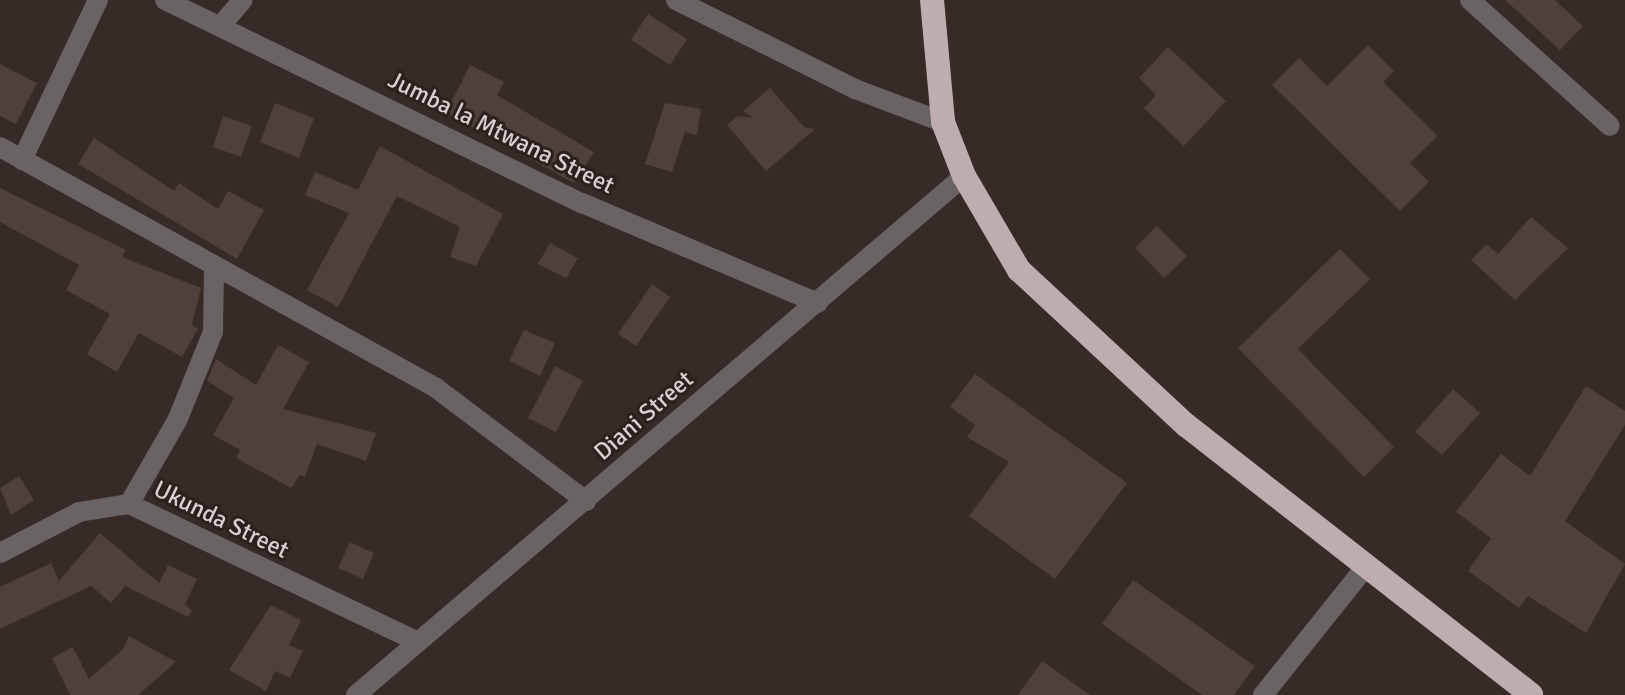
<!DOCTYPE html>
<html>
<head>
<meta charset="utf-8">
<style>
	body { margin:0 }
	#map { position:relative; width:1625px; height:695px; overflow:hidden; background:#362b26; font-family:Signika,sans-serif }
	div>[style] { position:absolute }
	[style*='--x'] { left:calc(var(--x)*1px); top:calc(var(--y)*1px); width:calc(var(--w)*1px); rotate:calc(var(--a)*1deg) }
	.building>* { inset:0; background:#4d403d }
	.minor>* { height:20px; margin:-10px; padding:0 10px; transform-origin:10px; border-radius:10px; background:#6a6363 }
	.highway>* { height:24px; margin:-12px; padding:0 12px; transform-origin:12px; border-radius:12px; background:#bdadad }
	span { translate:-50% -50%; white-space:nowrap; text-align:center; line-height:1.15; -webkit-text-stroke:6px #2c211d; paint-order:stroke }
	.street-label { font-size:24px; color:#d8d0cd }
</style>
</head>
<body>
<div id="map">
	<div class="building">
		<div style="clip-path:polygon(1505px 0,1555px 0,1583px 26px,1560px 50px)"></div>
		<div style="clip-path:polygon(648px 14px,687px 39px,670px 65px,631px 40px)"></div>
		<div style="clip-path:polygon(1368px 45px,1394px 71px,1383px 82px,1438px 136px,1410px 163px,1429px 182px,1400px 211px,1272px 85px,1299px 58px,1327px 86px)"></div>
		<div style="clip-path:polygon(1168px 47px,1226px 101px,1184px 146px,1144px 108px,1156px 95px,1139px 78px)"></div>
		<div style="clip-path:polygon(0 64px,37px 83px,16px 124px,0 116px)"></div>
		<div style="clip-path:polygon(470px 65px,504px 82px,497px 95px,594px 152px,574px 183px,446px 113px)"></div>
		<div style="clip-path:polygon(770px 88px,804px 127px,815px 129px,766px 171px,727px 125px,738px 116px,754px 118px,743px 111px)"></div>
		<div style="clip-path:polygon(275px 103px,314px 118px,299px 158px,260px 142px)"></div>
		<div style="clip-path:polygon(665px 103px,701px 109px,697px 135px,685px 132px,672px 172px,645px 164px)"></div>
		<div style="clip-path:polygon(223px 116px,252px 126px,241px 157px,213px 147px)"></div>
		<div style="clip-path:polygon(94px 138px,174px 191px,179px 183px,218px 209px,228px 191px,264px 210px,237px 259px,78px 164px)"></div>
		<div style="clip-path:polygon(380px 146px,503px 214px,476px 266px,450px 257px,460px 227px,397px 196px,338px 307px,307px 290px,349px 213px,305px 195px,315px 172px,358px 190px)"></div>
		<div style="clip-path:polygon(0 188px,126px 250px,122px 257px,201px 288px,192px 325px,198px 329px,182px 357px,139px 333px,117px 372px,87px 354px,110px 314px,66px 290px,79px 265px,0 222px)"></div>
		<div style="clip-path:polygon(1531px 217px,1568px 248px,1515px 300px,1471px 260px,1486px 244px,1498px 254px)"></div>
		<div style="clip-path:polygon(1157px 226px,1187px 256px,1164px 278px,1135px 248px)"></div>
		<div style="clip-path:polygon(550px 243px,578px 258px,566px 278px,538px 264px)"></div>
		<div style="clip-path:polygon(1340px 249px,1370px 279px,1298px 349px,1394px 447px,1364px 477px,1238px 348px)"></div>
		<div style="clip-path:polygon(652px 284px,670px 297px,636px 346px,618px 334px)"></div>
		<div style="clip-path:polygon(524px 330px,555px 343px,540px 376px,509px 361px)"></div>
		<div style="clip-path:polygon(278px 345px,309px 362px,283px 409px,376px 433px,366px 461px,317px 444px,305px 477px,300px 475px,291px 488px,236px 458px,240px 450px,213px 435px,234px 398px,207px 381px,216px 359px,256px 385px)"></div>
		<div style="clip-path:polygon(555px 366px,583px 381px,556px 432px,528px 418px)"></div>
		<div style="clip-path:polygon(975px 374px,1127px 483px,1055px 579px,969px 516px,1009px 462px,967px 437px,975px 425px,950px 407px)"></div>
		<div style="clip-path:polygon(1586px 386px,1625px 411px,1625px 425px,1565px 521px,1625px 564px,1586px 633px,1528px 596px,1519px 608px,1468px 571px,1491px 538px,1456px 512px,1501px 454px,1530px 476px)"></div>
		<div style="clip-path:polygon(1453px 389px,1480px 413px,1442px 455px,1415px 432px)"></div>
		<div style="clip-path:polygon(19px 476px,34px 500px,11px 515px,0 488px)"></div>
		<div style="clip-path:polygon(100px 533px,159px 583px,168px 565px,197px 579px,185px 604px,192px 611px,188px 617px,125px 586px,111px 603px,91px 586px,0 629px,0 587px,51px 563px,59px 581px)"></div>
		<div style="clip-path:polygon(350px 542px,374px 553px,363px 579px,338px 568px)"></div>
		<div style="clip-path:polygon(1133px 580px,1255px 666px,1234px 695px,1202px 695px,1102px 624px)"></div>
		<div style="clip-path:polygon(271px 605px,301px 620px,289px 645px,303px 651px,290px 678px,275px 671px,266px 691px,229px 670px)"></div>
		<div style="clip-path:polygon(129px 636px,176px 662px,138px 695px,70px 695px,52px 658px,73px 647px,89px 679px,123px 649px)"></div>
		<div style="clip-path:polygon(1042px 661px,1090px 695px,1018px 695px)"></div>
	</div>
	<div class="minor">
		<div style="--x:165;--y:0;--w:464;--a:26"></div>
		<div style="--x:582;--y:203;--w:256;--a:23"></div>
		<div style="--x:676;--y:0;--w:200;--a:26.4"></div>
		<div style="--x:855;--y:89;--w:94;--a:20.6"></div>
		<div style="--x:1470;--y:0;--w:188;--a:42"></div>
		<div style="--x:221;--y:25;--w:33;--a:-49"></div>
		<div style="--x:0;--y:147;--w:498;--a:28.9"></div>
		<div style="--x:436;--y:388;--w:188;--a:37"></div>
		<div style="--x:22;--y:160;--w:177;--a:-64.6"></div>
		<div style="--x:129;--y:504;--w:96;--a:-60"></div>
		<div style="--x:177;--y:421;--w:96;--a:-68"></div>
		<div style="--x:213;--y:332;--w:62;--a:-89.1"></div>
		<div style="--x:0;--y:553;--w:89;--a:-27.4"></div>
		<div style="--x:79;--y:512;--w:51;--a:-9.1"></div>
		<div style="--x:129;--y:504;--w:320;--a:25.5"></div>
		<div style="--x:356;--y:695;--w:799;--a:-40.48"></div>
		<div style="--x:1263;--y:695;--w:161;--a:-51.3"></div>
	</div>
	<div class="highway">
		<div style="--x:932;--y:0;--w:122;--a:84.8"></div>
		<div style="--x:943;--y:122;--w:58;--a:68.7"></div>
		<div style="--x:964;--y:176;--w:109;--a:59.7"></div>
		<div style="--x:1019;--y:270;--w:228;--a:42.9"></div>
		<div style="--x:1186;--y:425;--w:438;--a:38"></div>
	</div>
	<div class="street-label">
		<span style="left:501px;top:133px;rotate:26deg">Jumba la Mtwana Street</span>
		<span style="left:644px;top:416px;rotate:-41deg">Diani Street</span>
		<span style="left:221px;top:520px;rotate:26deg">Ukunda Street</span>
	</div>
</div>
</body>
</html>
